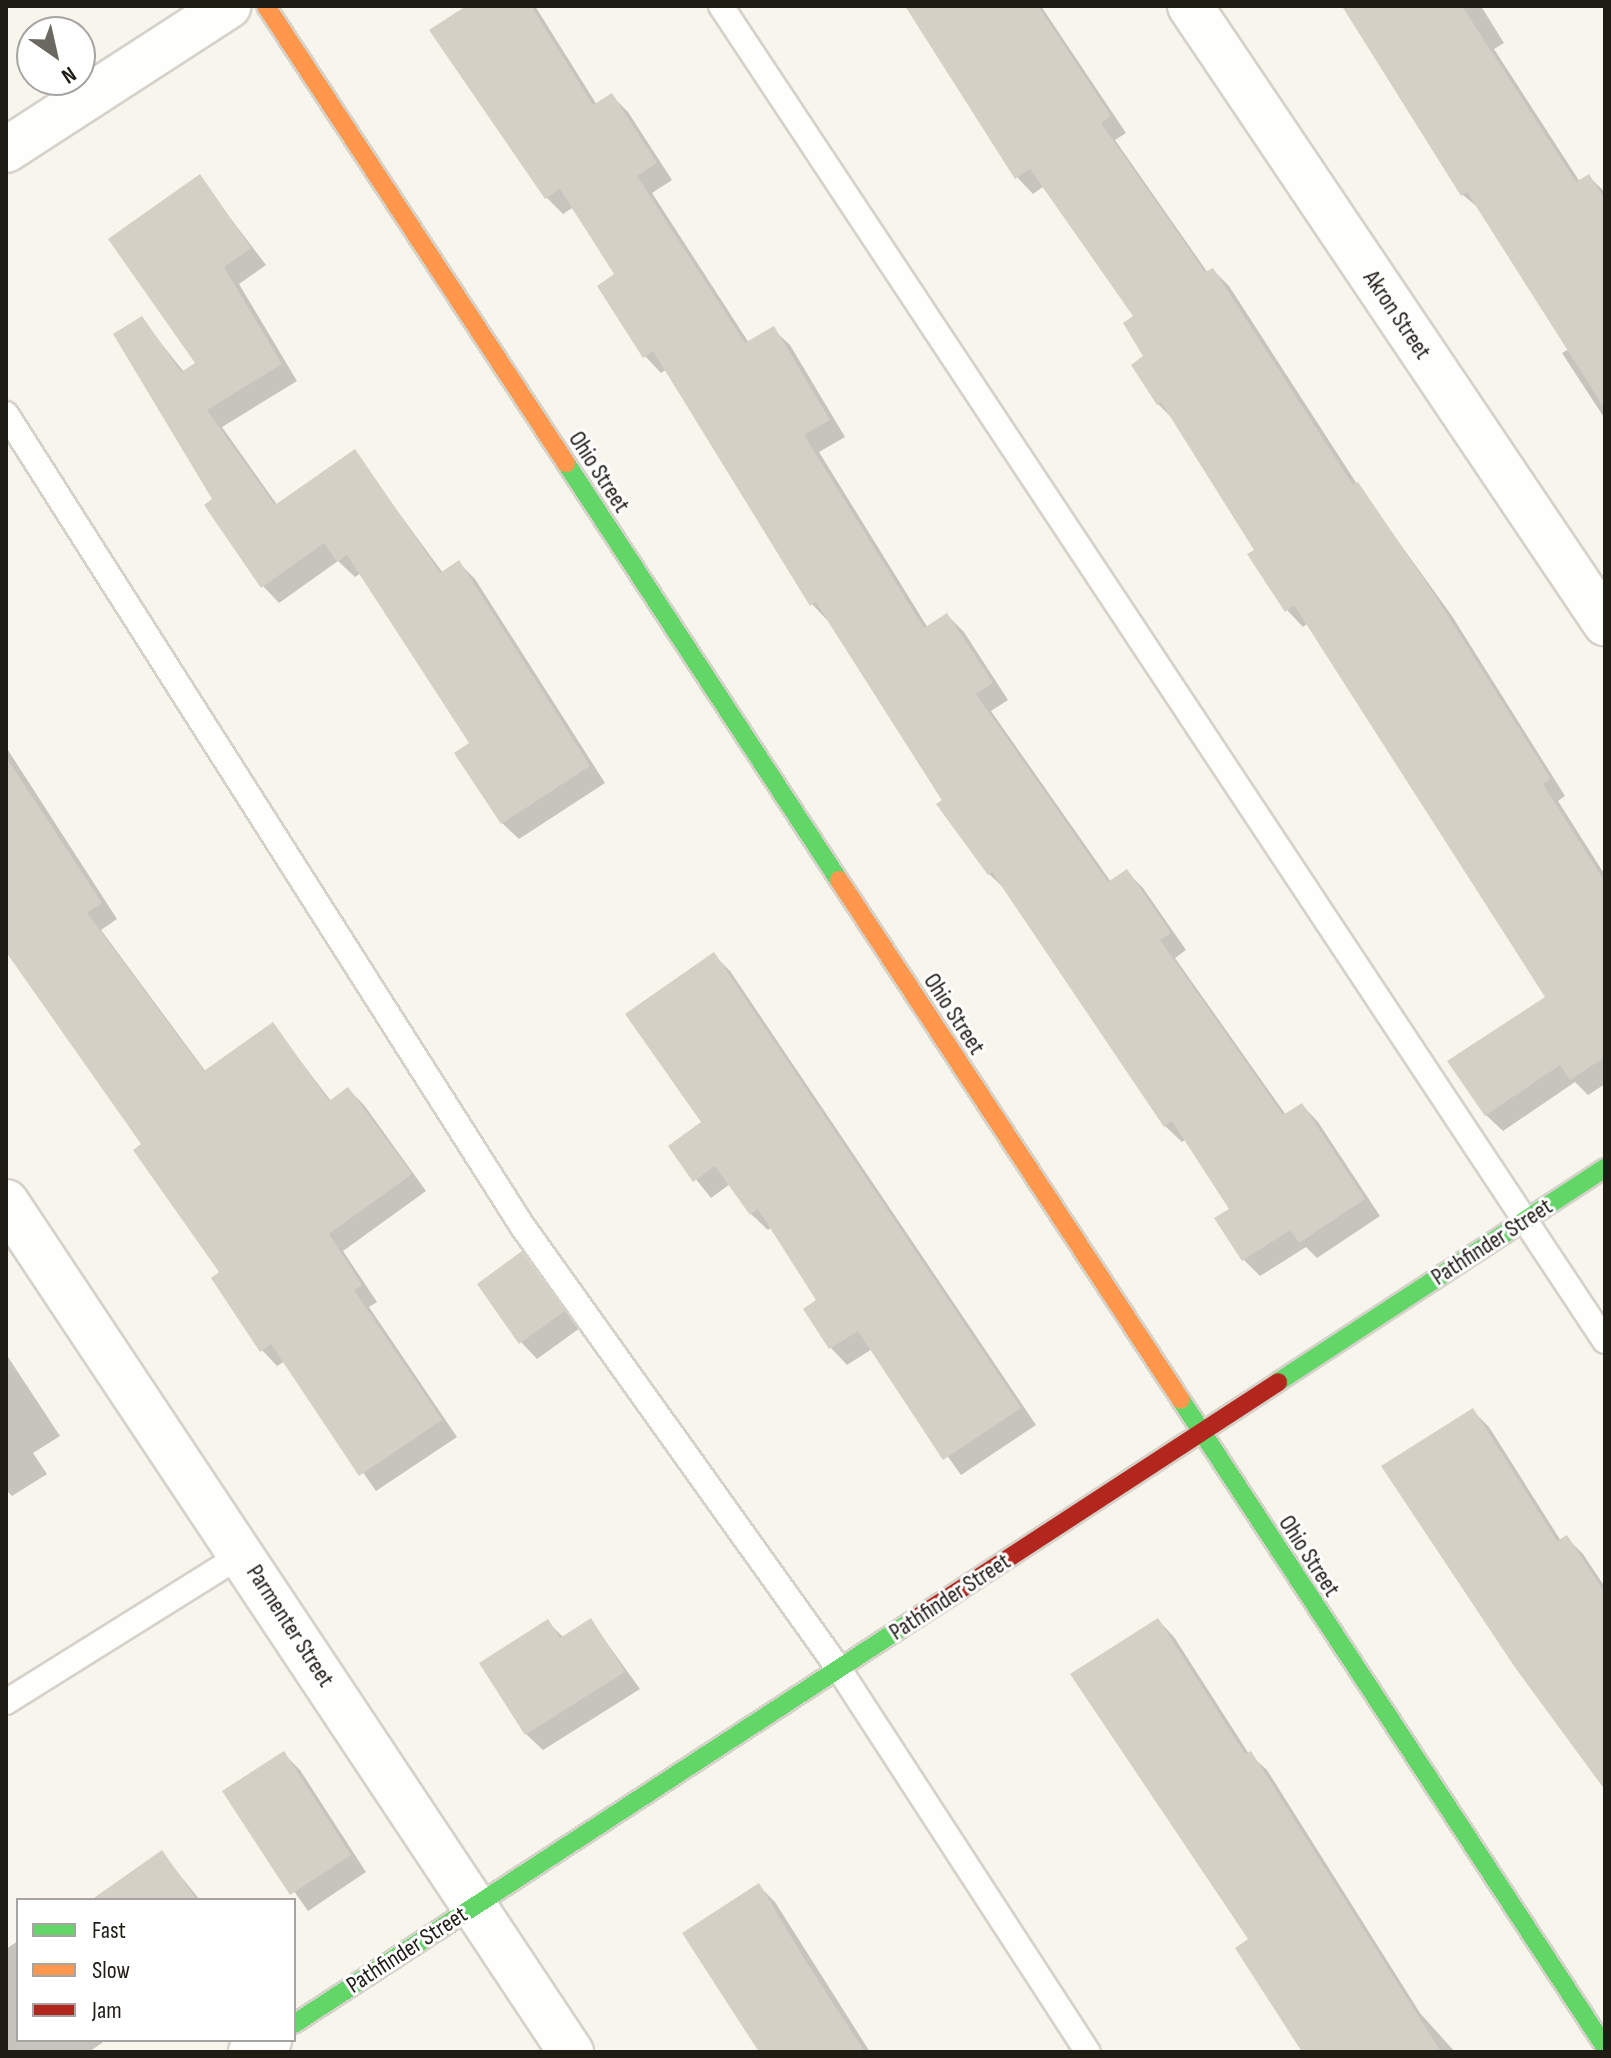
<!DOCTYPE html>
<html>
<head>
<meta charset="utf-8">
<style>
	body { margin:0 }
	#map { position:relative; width:1611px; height:2058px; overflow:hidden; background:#f8f5ec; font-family:"Sofia Sans Condensed",sans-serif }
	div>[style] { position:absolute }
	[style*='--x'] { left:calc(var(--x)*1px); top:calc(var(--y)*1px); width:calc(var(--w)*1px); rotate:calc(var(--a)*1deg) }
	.shadow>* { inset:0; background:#0003 }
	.building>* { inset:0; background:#d4d0c6 }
	.roads { filter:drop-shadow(2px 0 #d5d2ca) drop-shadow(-2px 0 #d5d2ca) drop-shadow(0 2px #d5d2ca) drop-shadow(0 -2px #d5d2ca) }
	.lane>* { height:24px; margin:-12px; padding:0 12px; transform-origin:12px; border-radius:12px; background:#fefefc }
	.street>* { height:44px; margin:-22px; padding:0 22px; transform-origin:22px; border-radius:22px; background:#fefefc }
	.fast>* { height:18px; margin:-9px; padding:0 9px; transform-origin:9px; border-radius:9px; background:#63d668 }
	.slow>* { height:18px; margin:-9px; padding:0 9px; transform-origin:9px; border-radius:9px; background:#ff974d }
	.jam>* { height:18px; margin:-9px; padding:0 9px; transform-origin:9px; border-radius:9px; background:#b3261e }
	span { translate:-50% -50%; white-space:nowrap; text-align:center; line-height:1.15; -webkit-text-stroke:6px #fff; paint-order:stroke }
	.street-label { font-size:24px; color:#1f1c14 }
	.frame { position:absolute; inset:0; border:8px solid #1f1c14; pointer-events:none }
	.legend { position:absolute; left:16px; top:1898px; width:280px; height:144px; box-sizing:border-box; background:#fff; border:2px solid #a5a4a1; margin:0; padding:10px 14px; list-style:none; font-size:24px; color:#1f1c14 }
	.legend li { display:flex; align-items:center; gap:16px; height:40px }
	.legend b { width:40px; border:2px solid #a5a4a1 }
	.north { position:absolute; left:16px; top:16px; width:80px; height:80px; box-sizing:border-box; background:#fff; border:2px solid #a5a4a1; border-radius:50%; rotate:146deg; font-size:22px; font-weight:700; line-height:32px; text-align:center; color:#1f1c14 }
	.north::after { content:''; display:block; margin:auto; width:28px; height:36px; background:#6b6860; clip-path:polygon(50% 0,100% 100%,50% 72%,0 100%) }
</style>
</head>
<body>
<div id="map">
	<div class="shadow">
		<div style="clip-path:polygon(470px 6px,535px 6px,597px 105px,612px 96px,628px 112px,672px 180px,652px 193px,749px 343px,773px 329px,790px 345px,845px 437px,819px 452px,928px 628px,947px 615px,964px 632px,1008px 700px,991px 711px,1111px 882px,1126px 871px,1143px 888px,1186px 950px,1175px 958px,1286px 1115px,1302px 1105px,1318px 1122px,1380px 1216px,1317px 1258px,1306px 1247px,1260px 1276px,1244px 1260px,1231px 1210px,1186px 1139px,1182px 1142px,1165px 1126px,1006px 890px,989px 874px,828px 621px,812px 604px,667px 369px,661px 373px,645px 356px,617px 275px,572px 208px,563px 214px,547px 198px)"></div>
		<div style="clip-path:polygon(907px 6px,1041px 6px,1126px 133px,1115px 140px,1208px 273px,1213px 270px,1229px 286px,1357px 484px,1452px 616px,1565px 796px,1558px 801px,1605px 875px,1605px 1084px,1588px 1095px,1575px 1082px,1503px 1131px,1486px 1115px,1548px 997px,1308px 623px,1303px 627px,1287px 610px,1256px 551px,1175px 421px,1158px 404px,1136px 317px,1044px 186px,1033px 194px,1017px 177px)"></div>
		<div style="clip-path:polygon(1342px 6px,1481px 6px,1504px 43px,1494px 49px,1580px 182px,1589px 177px,1605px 192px,1605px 419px,1562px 353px,1569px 349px,1481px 210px,1463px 195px)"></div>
		<div style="clip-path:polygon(199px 177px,266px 265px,239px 284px,297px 381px,222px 427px,278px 506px,354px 452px,443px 573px,459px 563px,475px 579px,605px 783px,519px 839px,502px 823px,472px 743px,361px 573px,355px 577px,338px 561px,279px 603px,263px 586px,215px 499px,141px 318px,184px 372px,198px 364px)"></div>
		<div style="clip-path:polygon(6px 747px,117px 919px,101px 930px,206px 1072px,273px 1025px,331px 1101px,348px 1089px,364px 1105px,426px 1191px,343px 1251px,377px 1302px,369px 1307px,457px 1437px,376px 1491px,285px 1361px,277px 1366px,262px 1350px,222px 1273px,144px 1145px,6px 948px)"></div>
		<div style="clip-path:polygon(713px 954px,730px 971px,1036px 1425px,961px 1475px,872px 1349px,847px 1365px,831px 1348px,806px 1309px,819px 1300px,772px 1227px,768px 1230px,751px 1214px,730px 1184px,711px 1198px,670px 1147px,704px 1123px)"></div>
		<div style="clip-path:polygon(522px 1254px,580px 1328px,537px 1359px,521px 1342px)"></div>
		<div style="clip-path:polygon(6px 1354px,60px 1436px,33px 1453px,47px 1474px,12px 1496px,6px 1490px)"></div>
		<div style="clip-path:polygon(1473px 1411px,1489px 1427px,1561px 1541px,1566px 1537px,1583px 1554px,1605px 1587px,1605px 1789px)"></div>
		<div style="clip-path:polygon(1158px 1620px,1174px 1637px,1249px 1754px,1267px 1770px,1420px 2013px,1455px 2052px,1305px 2052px,1251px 1939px)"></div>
		<div style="clip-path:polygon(547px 1621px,564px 1638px,591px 1621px,640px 1689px,543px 1750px,526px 1734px)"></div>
		<div style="clip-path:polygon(283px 1753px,300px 1770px,366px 1872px,308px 1911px,224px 1792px)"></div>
		<div style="clip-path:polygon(162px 1853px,200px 1900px,95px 1900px)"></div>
		<div style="clip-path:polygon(758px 1885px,775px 1902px,870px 2052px,759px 2052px)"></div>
		<div style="clip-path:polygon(18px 1941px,18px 2040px,106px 2040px,89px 2052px,6px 2052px,6px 1949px)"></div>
	</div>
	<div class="building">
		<div style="clip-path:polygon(466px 6px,531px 6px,593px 105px,612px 93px,657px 163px,637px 176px,745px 343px,774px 326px,830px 420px,804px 435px,924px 628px,947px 613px,993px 683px,976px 694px,1108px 882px,1127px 869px,1171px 933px,1160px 940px,1283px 1115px,1302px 1103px,1365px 1199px,1299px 1243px,1290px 1230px,1242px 1261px,1214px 1218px,1229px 1209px,1172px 1121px,1164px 1127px,992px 872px,988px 875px,936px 804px,942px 800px,816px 602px,810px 606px,653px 351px,643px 358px,597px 286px,614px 274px,560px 189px,545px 199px,429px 30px)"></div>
		<div style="clip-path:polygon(905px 6px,1038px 6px,1111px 116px,1101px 123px,1205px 272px,1213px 268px,1353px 485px,1358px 482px,1436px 597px,1551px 779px,1543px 784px,1605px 882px,1605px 1057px,1570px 1080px,1560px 1065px,1485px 1116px,1447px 1061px,1545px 997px,1294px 605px,1285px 612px,1247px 554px,1254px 550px,1161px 402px,1157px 405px,1131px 365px,1143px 356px,1123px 323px,1133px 316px,1030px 169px,1015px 179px)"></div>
		<div style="clip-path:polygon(1342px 6px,1462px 6px,1576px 182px,1589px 174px,1605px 199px,1605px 409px,1467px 192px,1461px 196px)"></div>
		<div style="clip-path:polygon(200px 174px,251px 248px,224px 267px,282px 364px,207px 410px,275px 505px,355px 449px,440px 573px,459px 560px,590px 766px,501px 824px,454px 753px,469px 743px,347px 555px,337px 562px,324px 543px,261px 588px,204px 505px,212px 499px,113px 334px,142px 316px,181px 372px,195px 363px,108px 239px)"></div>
		<div style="clip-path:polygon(6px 757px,102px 903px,87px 913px,204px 1071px,273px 1022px,329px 1101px,348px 1087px,412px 1174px,329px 1234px,362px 1285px,354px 1290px,442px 1420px,359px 1476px,271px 1344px,260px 1352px,211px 1278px,219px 1272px,133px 1150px,141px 1144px,6px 952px)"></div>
		<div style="clip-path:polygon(714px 952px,1021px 1408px,943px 1460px,858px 1331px,829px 1349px,803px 1309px,816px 1300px,758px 1209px,750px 1215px,715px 1166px,693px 1182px,668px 1146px,701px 1122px,625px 1014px)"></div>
		<div style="clip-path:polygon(522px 1251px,565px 1311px,519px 1344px,477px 1284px)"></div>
		<div style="clip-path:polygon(1473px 1408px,1557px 1541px,1567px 1535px,1605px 1593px,1605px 1790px,1514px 1666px,1381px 1466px)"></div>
		<div style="clip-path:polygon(591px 1618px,625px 1672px,525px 1735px,479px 1663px,548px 1619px,560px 1638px)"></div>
		<div style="clip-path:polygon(1158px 1618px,1245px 1754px,1251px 1751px,1441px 2052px,1302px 2052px,1235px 1948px,1248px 1939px,1070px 1674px)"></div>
		<div style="clip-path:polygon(284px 1751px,351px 1855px,290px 1895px,222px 1791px)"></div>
		<div style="clip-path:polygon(162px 1850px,197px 1900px,91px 1900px)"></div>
		<div style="clip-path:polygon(759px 1883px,805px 1960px,865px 2052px,759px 2052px,682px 1933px)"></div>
	</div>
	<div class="roads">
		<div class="lane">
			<div style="--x:721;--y:6;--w:1601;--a:56.49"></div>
			<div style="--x:6;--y:414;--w:963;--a:57.55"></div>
			<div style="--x:523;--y:1227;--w:543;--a:54.44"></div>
			<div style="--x:839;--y:1669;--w:457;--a:57"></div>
			<div style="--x:6;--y:1702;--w:279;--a:-32"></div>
		</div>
		<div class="street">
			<div style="--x:1190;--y:6;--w:744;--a:56.07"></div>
			<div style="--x:6;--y:150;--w:265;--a:-32.9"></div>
			<div style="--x:6;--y:1202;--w:1021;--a:56.39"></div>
			<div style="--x:251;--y:2052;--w:22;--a:-34"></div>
		</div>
		<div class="fast">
			<div style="--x:566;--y:463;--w:498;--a:56.8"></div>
			<div style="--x:1278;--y:1382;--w:391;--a:-33.2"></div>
			<div style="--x:1181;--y:1400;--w:774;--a:56.76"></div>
			<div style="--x:294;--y:2024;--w:745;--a:-33.11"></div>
		</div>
		<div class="slow">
			<div style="--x:266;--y:6;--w:547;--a:56.72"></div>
			<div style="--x:839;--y:880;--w:622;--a:56.67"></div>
		</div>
		<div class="jam">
			<div style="--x:918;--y:1617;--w:430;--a:-33.1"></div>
		</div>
	</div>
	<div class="street-label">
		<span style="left:1397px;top:315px;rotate:56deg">Akron Street</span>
		<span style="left:599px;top:472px;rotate:57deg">Ohio Street</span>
		<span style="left:954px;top:1014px;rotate:57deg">Ohio Street</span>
		<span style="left:1492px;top:1242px;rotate:-33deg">Pathfinder Street</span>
		<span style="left:1309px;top:1556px;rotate:57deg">Ohio Street</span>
		<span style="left:950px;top:1597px;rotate:-33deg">Pathfinder Street</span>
		<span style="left:290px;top:1626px;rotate:57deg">Parmenter Street</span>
		<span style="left:407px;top:1950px;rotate:-33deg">Pathfinder Street</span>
	</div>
	<div class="frame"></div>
	<ul class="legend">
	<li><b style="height:10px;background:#63d668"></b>Fast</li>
	<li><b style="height:10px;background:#ff974d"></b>Slow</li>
	<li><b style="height:10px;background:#b3261e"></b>Jam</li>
	</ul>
	<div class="north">N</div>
</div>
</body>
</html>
